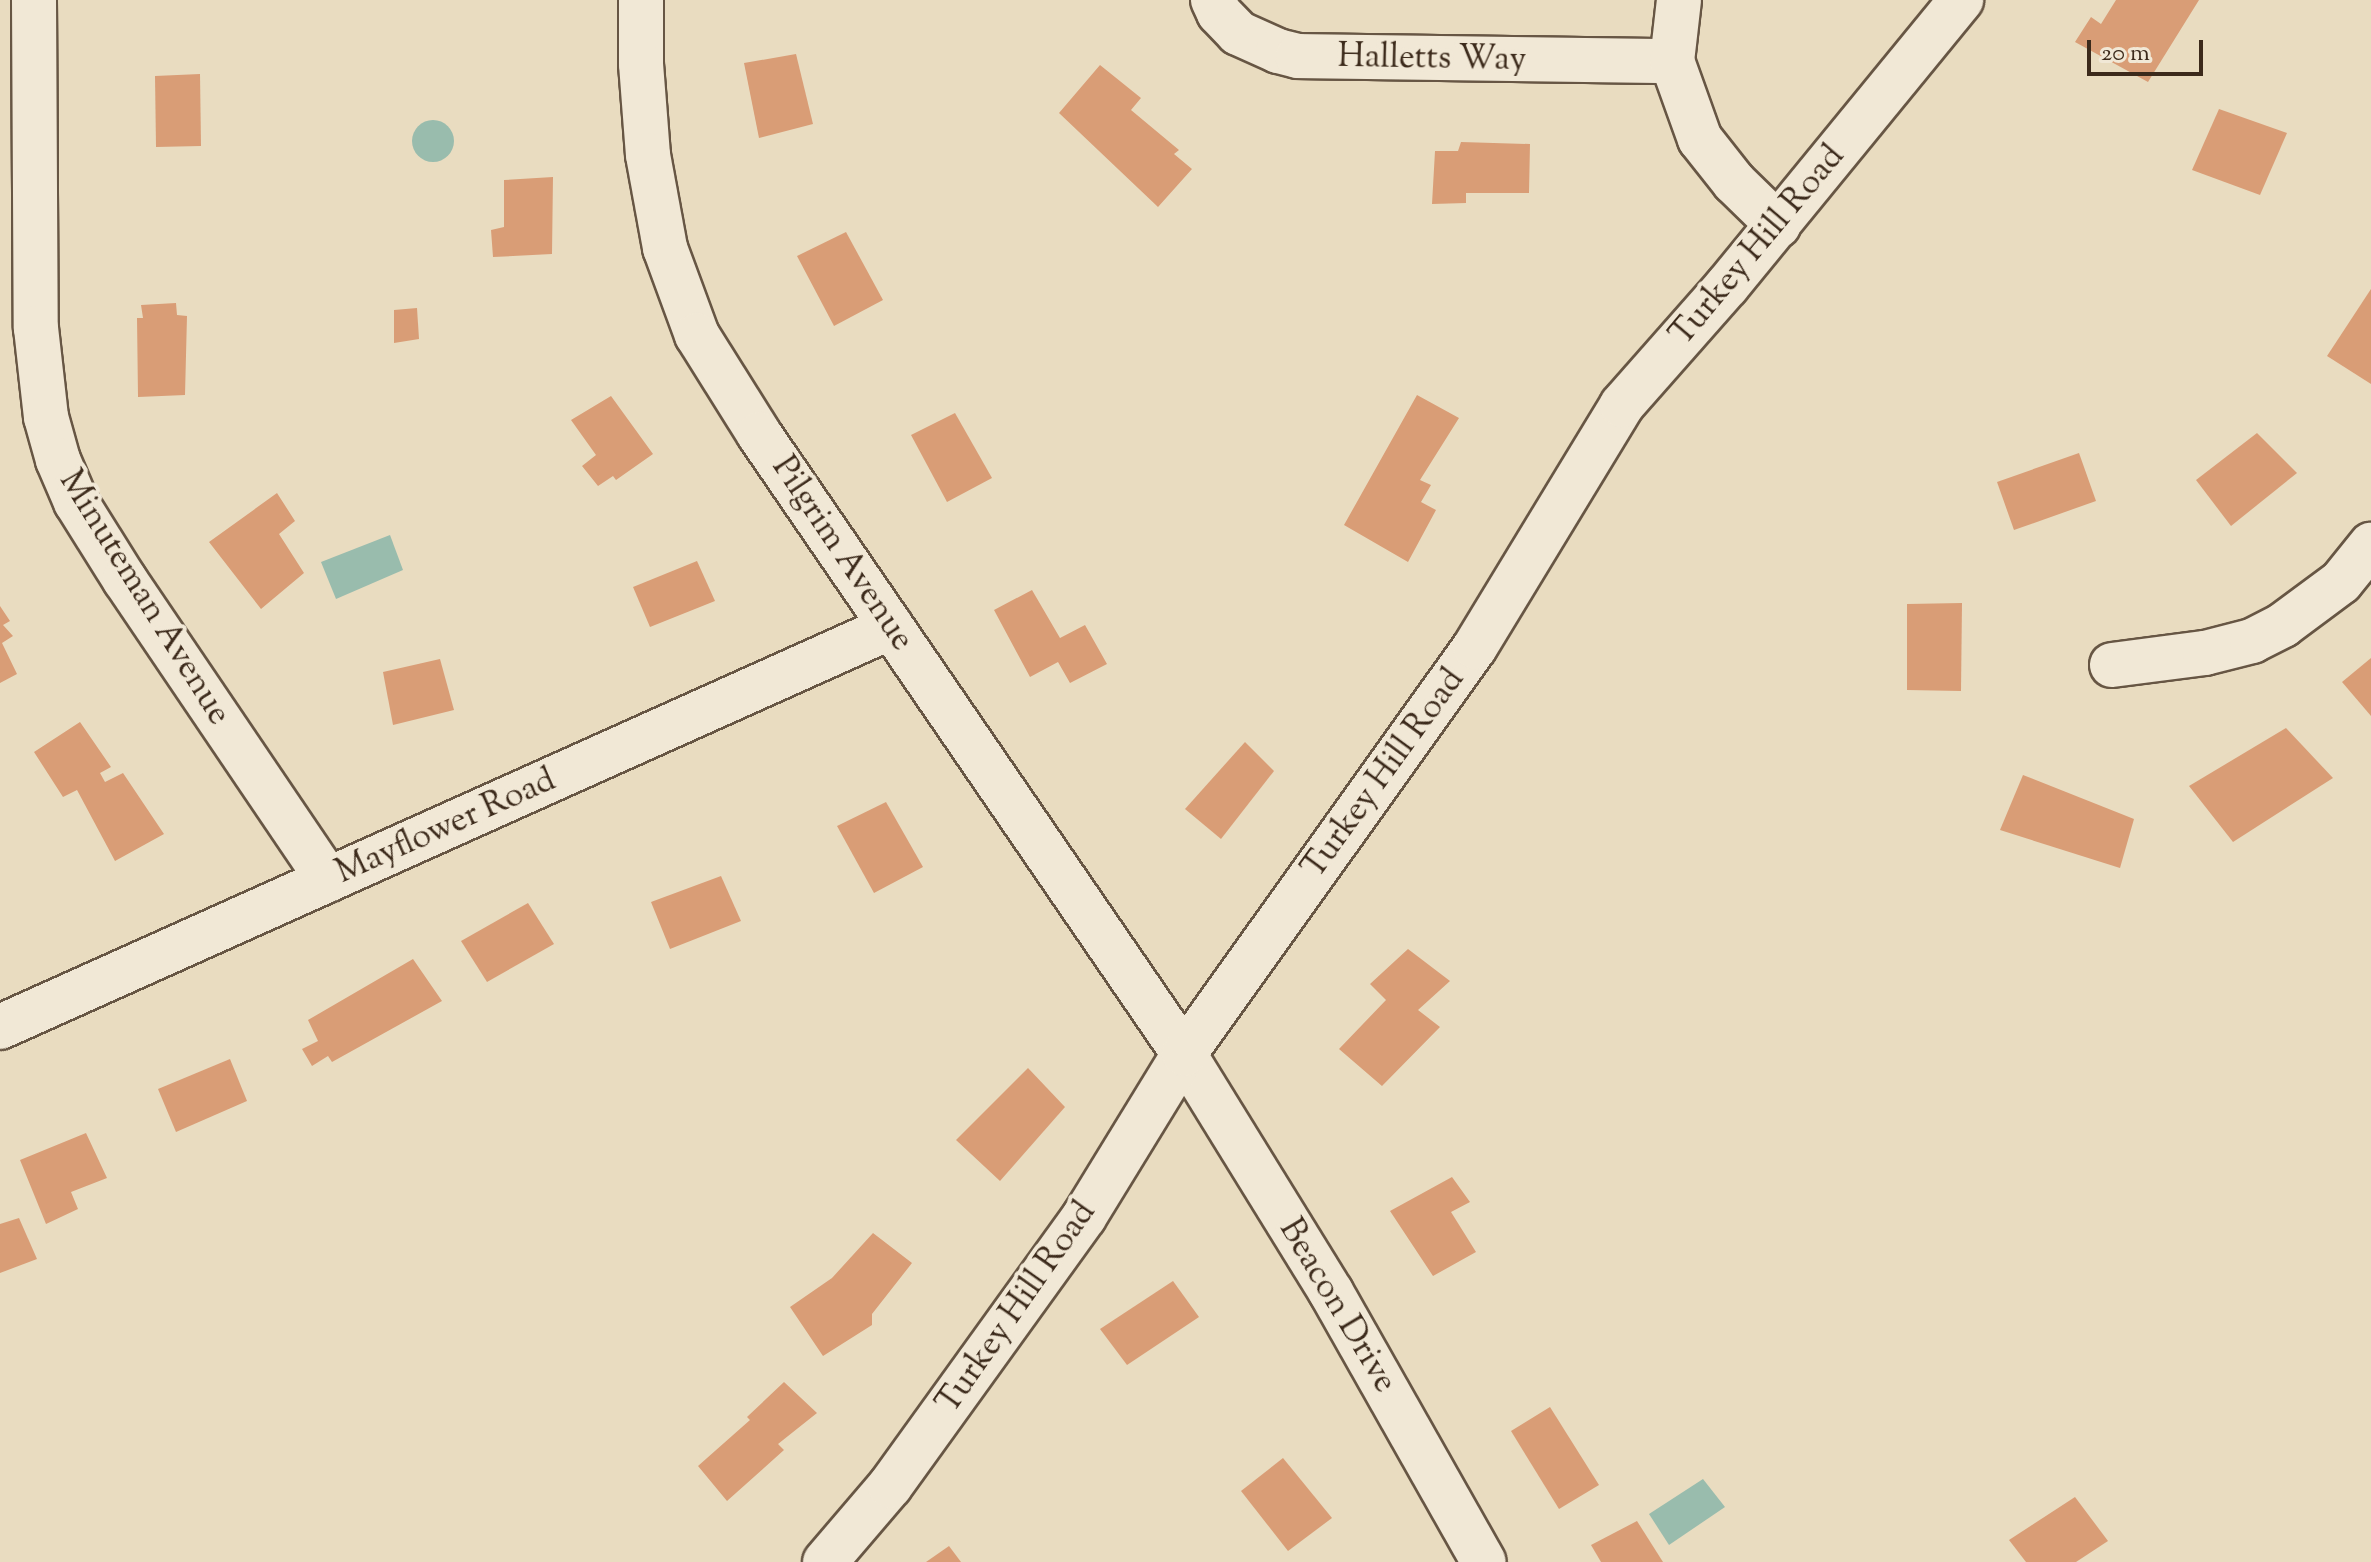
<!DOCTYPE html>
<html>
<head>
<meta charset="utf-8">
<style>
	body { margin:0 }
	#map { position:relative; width:2371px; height:1562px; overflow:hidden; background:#e9dcc0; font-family:"Sorts Mill Goudy",serif }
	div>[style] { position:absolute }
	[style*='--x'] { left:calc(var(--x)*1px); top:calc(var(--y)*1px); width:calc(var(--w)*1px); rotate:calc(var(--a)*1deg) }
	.water>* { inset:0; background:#99bcad }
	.round { border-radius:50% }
	.building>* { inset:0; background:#d99d76 }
	.roads { filter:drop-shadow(2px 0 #675644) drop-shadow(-2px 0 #675644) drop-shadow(0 2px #675644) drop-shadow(0 -2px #675644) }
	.minor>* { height:44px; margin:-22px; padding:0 22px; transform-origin:22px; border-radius:22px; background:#f1e8d6 }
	span { translate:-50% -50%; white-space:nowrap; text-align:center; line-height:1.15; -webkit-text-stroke:8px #f1e8d6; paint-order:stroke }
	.street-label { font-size:34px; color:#3c2a1b }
	.scale { position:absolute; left:2087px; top:40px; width:116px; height:36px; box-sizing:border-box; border:4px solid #3c2a1b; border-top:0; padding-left:10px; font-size:24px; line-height:28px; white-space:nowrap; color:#3c2a1b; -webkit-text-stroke:6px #f1e8d6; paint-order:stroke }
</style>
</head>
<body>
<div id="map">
	<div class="water">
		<div class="round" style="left:412px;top:120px;width:42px;height:42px"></div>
		<div style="clip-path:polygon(390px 535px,403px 570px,336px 599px,321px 562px)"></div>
		<div style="clip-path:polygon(1703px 1479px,1725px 1507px,1669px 1545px,1649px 1514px)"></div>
	</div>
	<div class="building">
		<div style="clip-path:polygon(2116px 0,2199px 0,2148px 82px,2075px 42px,2091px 17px,2101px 24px)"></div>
		<div style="clip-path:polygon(796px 54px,813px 124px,759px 138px,744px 63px)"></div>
		<div style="clip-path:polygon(1100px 65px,1141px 98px,1131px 110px,1179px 150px,1174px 154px,1192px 169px,1158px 207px,1059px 113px)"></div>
		<div style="clip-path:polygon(200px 74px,201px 146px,156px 147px,155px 76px)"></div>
		<div style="clip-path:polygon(2219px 109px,2287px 133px,2260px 195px,2192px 170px)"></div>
		<div style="clip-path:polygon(1461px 142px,1530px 144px,1529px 193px,1466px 193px,1466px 203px,1432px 204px,1435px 151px,1458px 151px)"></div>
		<div style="clip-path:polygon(553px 177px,552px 254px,493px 257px,491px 230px,504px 227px,504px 180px)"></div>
		<div style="clip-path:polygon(846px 232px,883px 300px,834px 326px,797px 256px)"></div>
		<div style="clip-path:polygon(2371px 289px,2371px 384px,2327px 356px)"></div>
		<div style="clip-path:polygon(176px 303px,177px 315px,187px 316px,185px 395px,138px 397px,137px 318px,143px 318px,141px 305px)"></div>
		<div style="clip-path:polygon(417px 308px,419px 339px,394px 343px,394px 310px)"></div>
		<div style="clip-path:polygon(1417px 395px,1459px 418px,1420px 480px,1431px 485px,1421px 502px,1436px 510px,1408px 562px,1344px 525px)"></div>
		<div style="clip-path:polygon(611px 396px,653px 454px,616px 480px,613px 476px,598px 486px,582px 466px,596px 455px,571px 420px)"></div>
		<div style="clip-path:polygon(955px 413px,992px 478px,947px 502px,911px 435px)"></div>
		<div style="clip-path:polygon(2257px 433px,2297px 473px,2231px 526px,2196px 480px)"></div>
		<div style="clip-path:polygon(2079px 453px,2096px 501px,2014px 530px,1997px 482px)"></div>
		<div style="clip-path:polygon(277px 493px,295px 521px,279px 534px,304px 573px,261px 609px,209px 542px)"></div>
		<div style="clip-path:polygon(697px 561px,715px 601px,650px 627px,633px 587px)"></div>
		<div style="clip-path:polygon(1032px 590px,1060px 638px,1085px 625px,1107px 664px,1070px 683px,1058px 662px,1030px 677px,994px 610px)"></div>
		<div style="clip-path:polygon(1962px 603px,1961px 691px,1907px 690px,1907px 604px)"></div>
		<div style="clip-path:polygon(0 606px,10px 621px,3px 625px,13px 636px,2px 643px,17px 674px,0 683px)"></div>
		<div style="clip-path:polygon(2371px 658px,2371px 716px,2342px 682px)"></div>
		<div style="clip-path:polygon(440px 659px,454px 710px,393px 725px,383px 672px)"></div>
		<div style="clip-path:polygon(80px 722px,111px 767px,100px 773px,105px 782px,123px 773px,164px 834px,115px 861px,77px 790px,63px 797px,34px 752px)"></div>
		<div style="clip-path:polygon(2286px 728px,2333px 778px,2233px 842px,2189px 786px)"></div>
		<div style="clip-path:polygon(1245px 742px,1274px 771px,1221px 839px,1185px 809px)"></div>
		<div style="clip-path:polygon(2023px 775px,2134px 819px,2120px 868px,2000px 830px)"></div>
		<div style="clip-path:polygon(886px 802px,923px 867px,874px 893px,837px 826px)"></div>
		<div style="clip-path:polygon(721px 876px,741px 921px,670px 949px,651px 902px)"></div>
		<div style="clip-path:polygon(528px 903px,554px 944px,487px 982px,461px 941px)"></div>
		<div style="clip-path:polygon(1408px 949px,1450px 981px,1418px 1010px,1440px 1027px,1382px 1086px,1339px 1049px,1386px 1000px,1370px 984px)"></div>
		<div style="clip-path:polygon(413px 959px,442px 1001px,332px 1062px,328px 1056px,312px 1066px,302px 1049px,318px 1041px,308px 1020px)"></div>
		<div style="clip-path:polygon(230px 1059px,247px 1101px,176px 1132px,158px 1089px)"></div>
		<div style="clip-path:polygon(1028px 1068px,1065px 1107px,1000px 1181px,956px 1140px)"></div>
		<div style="clip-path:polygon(86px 1133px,107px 1178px,71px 1192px,78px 1209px,46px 1224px,20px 1160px)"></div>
		<div style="clip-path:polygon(1452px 1177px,1470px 1202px,1451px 1212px,1476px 1252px,1433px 1276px,1390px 1211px)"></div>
		<div style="clip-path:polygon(19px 1218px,37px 1259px,0 1273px,0 1224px)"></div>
		<div style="clip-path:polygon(873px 1233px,912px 1263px,872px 1314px,872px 1325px,823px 1356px,790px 1307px,832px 1278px)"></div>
		<div style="clip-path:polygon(1173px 1281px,1199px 1317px,1127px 1365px,1100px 1329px)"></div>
		<div style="clip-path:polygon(784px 1382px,817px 1413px,778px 1444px,784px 1450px,727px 1501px,698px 1466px,750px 1420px,747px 1417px)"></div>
		<div style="clip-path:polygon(1550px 1407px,1599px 1485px,1559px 1509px,1511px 1431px)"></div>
		<div style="clip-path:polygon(1283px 1458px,1332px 1518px,1288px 1551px,1241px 1491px)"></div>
		<div style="clip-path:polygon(2075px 1497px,2108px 1541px,2076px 1562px,2026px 1562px,2009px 1540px)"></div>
		<div style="clip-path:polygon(1637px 1521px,1663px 1562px,1601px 1562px,1591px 1545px)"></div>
		<div style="clip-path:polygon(949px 1546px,961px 1562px,926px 1562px)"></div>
	</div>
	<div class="roads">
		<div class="minor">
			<div style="--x:34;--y:0;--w:328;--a:89.7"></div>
			<div style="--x:36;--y:328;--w:90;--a:83.6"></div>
			<div style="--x:46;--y:417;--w:45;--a:74.4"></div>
			<div style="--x:58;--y:460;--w:46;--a:66.8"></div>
			<div style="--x:76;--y:502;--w:92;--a:57.9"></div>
			<div style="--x:125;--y:580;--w:362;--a:55.9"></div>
			<div style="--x:641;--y:0;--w:64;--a:90"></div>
			<div style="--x:641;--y:64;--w:91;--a:85.6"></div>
			<div style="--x:648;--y:155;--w:95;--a:79.6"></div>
			<div style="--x:665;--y:248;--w:93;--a:69.8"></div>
			<div style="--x:697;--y:335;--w:117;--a:57.9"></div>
			<div style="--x:759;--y:434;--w:752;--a:55.57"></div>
			<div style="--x:1184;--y:1054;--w:280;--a:58.3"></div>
			<div style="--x:1331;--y:1292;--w:310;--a:60.5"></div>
			<div style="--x:1213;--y:0;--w:14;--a:65"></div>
			<div style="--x:1219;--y:13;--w:28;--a:46"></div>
			<div style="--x:1238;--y:33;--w:44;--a:24.2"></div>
			<div style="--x:1278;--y:51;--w:21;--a:14"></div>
			<div style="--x:1298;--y:56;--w:374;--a:0.8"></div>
			<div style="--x:1679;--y:0;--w:61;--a:96.5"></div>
			<div style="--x:1672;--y:61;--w:83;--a:70.3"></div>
			<div style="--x:1700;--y:139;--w:55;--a:51.7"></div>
			<div style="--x:1734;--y:182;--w:62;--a:44.3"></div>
			<div style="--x:2112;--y:665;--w:94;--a:-7.4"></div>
			<div style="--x:2205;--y:653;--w:49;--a:-14.3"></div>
			<div style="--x:2252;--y:641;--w:35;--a:-27"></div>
			<div style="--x:2283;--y:625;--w:72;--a:-36.6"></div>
			<div style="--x:2341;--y:582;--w:48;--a:-51"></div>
			<div style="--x:0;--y:1027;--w:977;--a:-24.18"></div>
			<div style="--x:825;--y:1562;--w:100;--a:-49.5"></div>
			<div style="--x:890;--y:1486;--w:332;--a:-54.2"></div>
			<div style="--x:1084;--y:1217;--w:191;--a:-58.5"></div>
			<div style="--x:1184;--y:1054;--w:500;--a:-54.44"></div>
			<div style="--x:1475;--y:647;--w:283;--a:-58.7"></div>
			<div style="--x:1622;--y:405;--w:159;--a:-48.6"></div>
			<div style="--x:1727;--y:286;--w:370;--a:-50.7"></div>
		</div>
	</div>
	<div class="street-label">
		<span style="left:1432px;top:59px;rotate:1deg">Halletts Way</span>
		<span style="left:1758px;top:246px;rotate:-50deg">Turkey Hill Road</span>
		<span style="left:842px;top:554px;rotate:56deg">Pilgrim Avenue</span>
		<span style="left:144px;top:598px;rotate:58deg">Minuteman Avenue</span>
		<span style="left:1384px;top:774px;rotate:-54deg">Turkey Hill Road</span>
		<span style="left:446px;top:827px;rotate:-24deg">Mayflower Road</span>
		<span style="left:1337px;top:1306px;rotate:59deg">Beacon Drive</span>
		<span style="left:1017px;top:1308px;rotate:-55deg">Turkey Hill Road</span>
	</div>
	<div class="scale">20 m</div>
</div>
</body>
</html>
